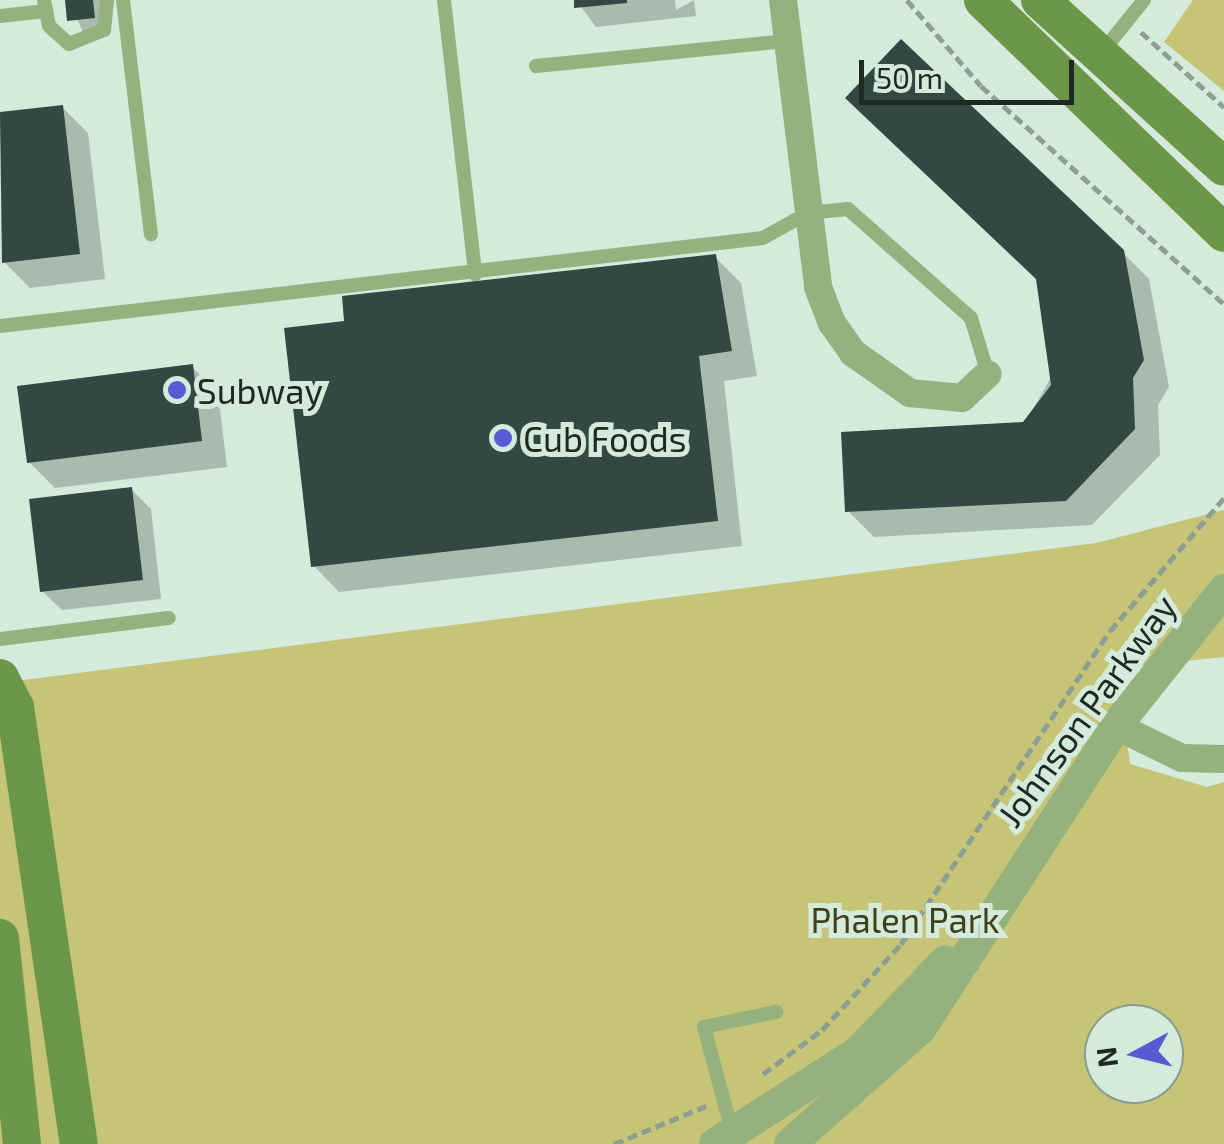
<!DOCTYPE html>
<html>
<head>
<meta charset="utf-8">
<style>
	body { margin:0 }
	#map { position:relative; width:1224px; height:1144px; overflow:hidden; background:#d4eadb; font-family:"Exo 2",sans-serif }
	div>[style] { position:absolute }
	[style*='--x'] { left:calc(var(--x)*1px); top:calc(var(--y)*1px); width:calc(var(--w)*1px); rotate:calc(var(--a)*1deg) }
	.green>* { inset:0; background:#c6c476 }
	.shadow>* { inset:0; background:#0003 }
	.building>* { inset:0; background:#314843 }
	.path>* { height:5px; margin-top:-2.5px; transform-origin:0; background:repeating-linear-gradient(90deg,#8d9e93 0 10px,transparent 0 15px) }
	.service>* { height:14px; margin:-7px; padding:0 7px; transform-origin:7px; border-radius:7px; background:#94b17e }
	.minor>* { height:28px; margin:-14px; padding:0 14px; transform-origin:14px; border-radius:14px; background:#94b17e }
	.tertiary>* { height:32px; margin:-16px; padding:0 16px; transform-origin:16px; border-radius:16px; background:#94b17e }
	.secondary>* { height:38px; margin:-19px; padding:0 19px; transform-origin:19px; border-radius:19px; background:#6d9748 }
	.dots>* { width:28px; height:28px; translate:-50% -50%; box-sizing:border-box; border:5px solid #d4eadb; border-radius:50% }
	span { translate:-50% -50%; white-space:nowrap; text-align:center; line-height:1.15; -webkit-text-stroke:10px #d4eadb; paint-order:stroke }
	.poi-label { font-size:35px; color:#202823 }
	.left { translate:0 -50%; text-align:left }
	.street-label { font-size:35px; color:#202823 }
	.park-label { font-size:35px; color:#403f19 }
	.north { position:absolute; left:1084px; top:1004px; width:100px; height:100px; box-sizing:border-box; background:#d4eadb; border:2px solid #8c9c91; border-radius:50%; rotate:263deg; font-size:28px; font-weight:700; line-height:40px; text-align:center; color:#202823 }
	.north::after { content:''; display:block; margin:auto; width:35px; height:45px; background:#585ad1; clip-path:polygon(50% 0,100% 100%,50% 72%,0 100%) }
	.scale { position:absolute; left:859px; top:60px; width:215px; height:45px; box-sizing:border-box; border:5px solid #202823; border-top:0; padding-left:12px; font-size:30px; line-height:35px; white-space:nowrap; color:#202823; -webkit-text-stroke:8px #d4eadb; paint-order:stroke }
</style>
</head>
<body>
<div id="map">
	<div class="green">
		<div style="clip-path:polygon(1193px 0,1224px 0,1224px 91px,1164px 42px)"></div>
		<div style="clip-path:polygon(evenodd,1224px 510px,1224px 657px,1117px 668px,1130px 764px,1207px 787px,1224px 782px,1224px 1144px,0 1144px,0 683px,1096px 543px,1224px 510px,1104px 1024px,1164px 1024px,1164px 1084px,1104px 1084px,1104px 1024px)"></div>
	</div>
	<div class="shadow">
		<div style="clip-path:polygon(68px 0,104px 0,106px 30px,83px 32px)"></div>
		<div style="clip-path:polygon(576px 0,675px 0,676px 10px,694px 0,696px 16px,596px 27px)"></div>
		<div style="clip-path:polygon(62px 107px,88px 133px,105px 279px,30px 288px,4px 262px,0 114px)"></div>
		<div style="clip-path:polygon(1122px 252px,1149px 279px,1169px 387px,1158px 405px,1160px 455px,1092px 525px,874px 537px,848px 511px,1024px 425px)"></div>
		<div style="clip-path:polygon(715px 257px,741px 283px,757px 376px,724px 381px,742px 546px,339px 592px,314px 566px,346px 323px)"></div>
		<div style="clip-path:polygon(192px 367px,218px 393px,227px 467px,55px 488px,29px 462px)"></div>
		<div style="clip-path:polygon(131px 489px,151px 509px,161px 599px,62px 610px,42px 591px)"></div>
	</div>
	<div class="building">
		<div style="clip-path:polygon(65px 0,93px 0,95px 18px,67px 21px)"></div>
		<div style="clip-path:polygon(574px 0,627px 0,627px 3px,574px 8px)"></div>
		<div style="clip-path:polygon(901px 39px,1124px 250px,1144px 360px,1133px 378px,1135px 429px,1066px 501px,845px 512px,841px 432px,1023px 422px,1051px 385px,1036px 279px,845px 98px)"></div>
		<div style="clip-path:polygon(63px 105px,80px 254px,2px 263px,0 112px)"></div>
		<div style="clip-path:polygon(716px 254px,732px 351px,699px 356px,718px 521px,311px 567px,284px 328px,344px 321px,342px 296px)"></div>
		<div style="clip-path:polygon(193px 364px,202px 441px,27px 463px,17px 386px)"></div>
		<div style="clip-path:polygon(132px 487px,143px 580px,40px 592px,29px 499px)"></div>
	</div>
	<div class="path">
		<div style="--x:907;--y:0;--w:113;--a:49.3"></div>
		<div style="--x:981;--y:86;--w:326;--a:41.9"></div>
		<div style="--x:1141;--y:32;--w:112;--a:42.1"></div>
		<div style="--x:763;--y:1074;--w:74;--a:-36.7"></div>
		<div style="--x:822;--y:1030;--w:117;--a:-47.4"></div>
		<div style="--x:901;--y:944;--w:376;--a:-56.3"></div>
		<div style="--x:1110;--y:631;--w:175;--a:-49.4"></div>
		<div style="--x:614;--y:1144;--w:100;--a:-22.4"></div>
	</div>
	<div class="service">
		<div style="--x:44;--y:0;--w:26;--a:79"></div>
		<div style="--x:49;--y:26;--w:27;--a:42"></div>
		<div style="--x:69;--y:44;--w:38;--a:-22"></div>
		<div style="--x:104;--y:30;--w:30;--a:-84"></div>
		<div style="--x:123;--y:0;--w:236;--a:83.2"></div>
		<div style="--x:444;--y:0;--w:276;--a:83.5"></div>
		<div style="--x:0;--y:16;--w:46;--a:-6.2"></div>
		<div style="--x:1102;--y:52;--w:67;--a:-51.1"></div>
		<div style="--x:536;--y:66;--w:253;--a:-5.7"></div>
		<div style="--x:0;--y:326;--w:768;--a:-6.58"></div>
		<div style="--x:763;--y:238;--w:51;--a:-29.1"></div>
		<div style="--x:808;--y:213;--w:40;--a:-5.7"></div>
		<div style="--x:848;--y:209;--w:164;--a:41.5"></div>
		<div style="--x:971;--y:318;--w:59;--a:73.1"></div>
		<div style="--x:0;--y:639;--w:170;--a:-7.1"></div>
		<div style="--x:732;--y:1131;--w:108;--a:-105.1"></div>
		<div style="--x:704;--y:1027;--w:74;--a:-11.8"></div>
	</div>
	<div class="minor">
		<div style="--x:783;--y:0;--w:289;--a:83"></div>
		<div style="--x:818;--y:287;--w:39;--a:69"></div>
		<div style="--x:832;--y:323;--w:37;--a:55"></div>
		<div style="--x:853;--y:353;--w:70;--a:35.1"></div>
		<div style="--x:910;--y:393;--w:52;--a:5.5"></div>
		<div style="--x:962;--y:398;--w:35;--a:-43"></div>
		<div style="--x:1116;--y:726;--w:73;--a:25.9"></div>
		<div style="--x:1182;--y:758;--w:42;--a:1.4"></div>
	</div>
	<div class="tertiary">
		<div style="--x:715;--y:1144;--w:169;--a:-32.7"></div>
		<div style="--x:857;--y:1053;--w:127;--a:-46"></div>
		<div style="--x:790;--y:1144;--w:174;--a:-41.5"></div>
		<div style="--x:920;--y:1029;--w:361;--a:-57.1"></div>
		<div style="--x:1116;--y:726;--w:174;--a:-51.5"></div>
	</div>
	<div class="secondary">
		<div style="--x:983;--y:0;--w:335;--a:44"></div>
		<div style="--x:1040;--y:0;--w:248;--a:42.2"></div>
		<div style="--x:0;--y:678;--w:33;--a:63"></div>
		<div style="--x:15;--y:707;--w:442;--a:81.7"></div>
		<div style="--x:0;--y:938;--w:207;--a:83.9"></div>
	</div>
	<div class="dots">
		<div style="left:177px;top:390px;background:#585ad1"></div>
		<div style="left:503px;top:438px;background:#585ad1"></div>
	</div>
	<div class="poi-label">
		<span class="left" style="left:197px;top:390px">Subway</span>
		<span class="left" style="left:523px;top:438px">Cub Foods</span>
	</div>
	<div class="street-label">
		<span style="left:1086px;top:710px;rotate:-54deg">Johnson Parkway</span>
	</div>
	<div class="park-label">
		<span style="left:905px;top:919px">Phalen Park</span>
	</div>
	<div class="north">N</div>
	<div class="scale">50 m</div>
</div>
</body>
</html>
